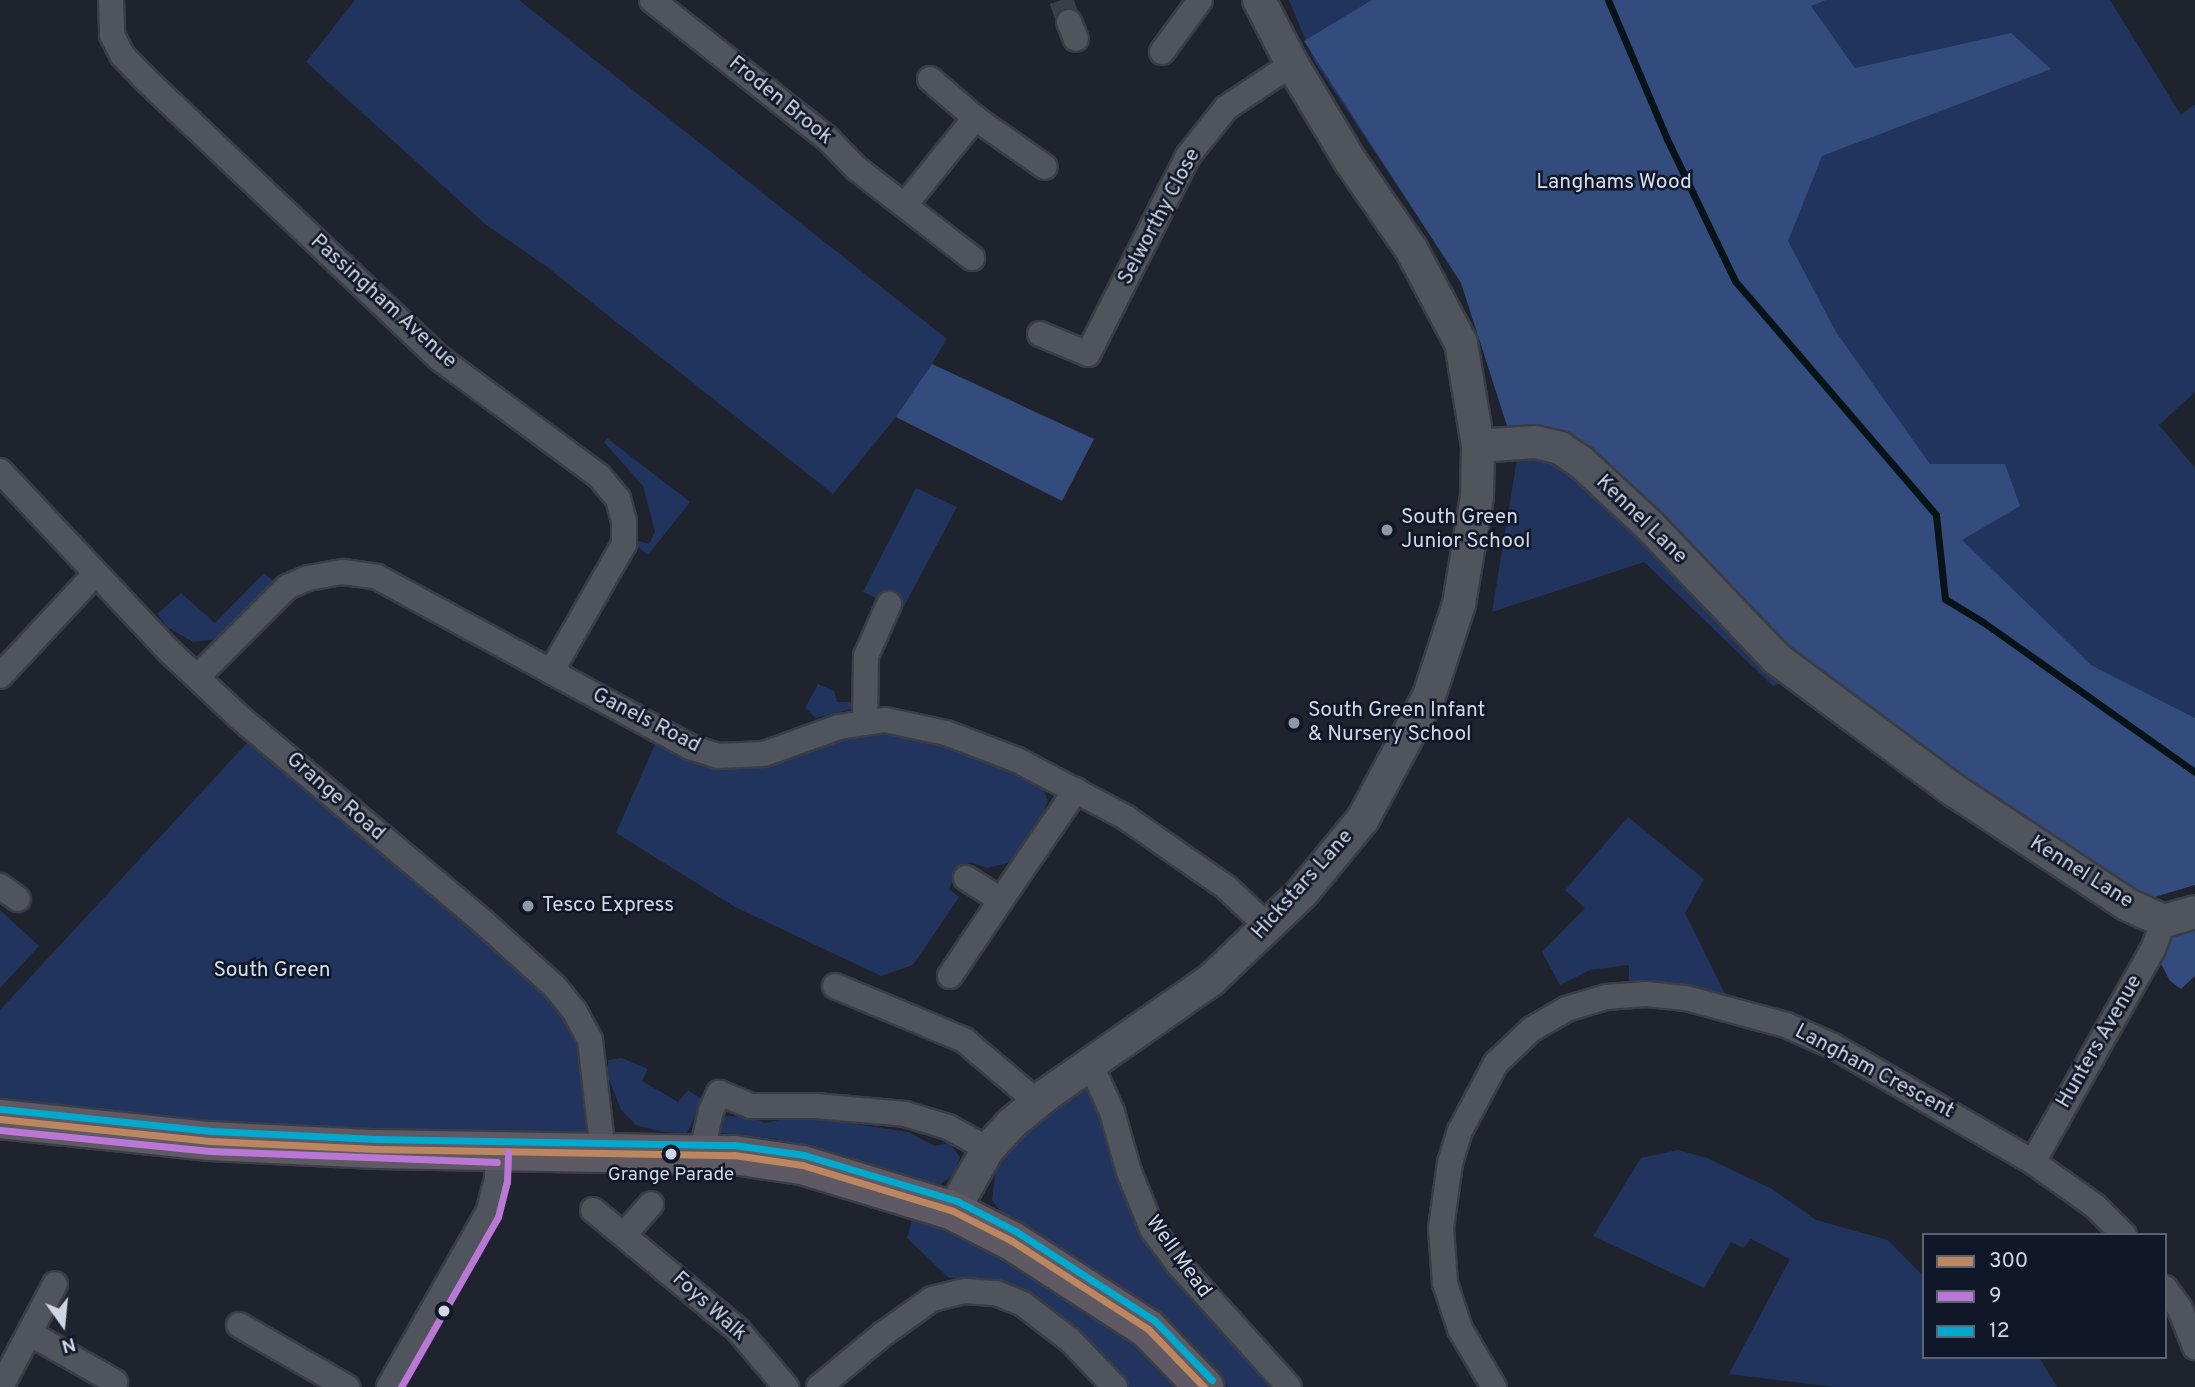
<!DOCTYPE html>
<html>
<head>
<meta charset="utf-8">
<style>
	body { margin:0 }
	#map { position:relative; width:2195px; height:1387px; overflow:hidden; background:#1e232d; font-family:Overpass,sans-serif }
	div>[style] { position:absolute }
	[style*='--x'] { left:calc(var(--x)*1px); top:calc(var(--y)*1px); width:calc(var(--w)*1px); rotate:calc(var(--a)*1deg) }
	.green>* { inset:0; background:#21345d }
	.forest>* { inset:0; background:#334b7d }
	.stream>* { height:7px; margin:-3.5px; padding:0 3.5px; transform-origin:3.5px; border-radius:3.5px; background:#071316 }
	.minor-tunnel>* { height:24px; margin-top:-12px; transform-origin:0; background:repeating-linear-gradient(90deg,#393e48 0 24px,transparent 0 36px) }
	.roads { filter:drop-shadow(2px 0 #3a3d46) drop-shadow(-2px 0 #3a3d46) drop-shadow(0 2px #3a3d46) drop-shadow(0 -2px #3a3d46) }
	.minor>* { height:24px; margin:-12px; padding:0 12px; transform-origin:12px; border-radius:12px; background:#50545d }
	.tertiary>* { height:32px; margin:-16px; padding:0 16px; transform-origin:16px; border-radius:16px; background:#50545d }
	.primary>* { height:38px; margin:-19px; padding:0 19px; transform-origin:19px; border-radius:19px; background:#5e5962 }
	.bus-1>* { height:7px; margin:-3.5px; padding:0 3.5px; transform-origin:3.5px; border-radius:3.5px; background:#bb8660 }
	.bus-2>* { height:7px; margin:-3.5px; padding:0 3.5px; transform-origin:3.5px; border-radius:3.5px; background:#ba77d6 }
	.bus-3>* { height:7px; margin:-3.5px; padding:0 3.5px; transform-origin:3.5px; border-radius:3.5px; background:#00a9ce }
	.dots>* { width:19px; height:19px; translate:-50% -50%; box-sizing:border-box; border:4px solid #0f1728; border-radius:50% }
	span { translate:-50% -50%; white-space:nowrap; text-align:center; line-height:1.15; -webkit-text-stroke:5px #0f1728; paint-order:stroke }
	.bus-label { font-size:19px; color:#d0d7e3 }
	.street-label { font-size:21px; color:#d0d7e3 }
	.park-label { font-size:21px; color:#d6dff1 }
	.poi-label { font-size:21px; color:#d0d7e3 }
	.left { translate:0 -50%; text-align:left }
	.legend { position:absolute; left:1922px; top:1233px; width:245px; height:126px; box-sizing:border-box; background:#0f1728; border:2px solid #5c6473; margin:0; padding:9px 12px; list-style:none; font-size:21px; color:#d0d7e3 }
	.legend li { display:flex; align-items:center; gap:14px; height:35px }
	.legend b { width:35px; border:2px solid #5c6473 }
	.north { position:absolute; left:28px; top:1289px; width:70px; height:70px; -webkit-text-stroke:5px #0f1728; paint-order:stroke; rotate:165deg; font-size:19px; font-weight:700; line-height:28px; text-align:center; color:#d0d7e3 }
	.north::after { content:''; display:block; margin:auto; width:24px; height:32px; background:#d0d7e3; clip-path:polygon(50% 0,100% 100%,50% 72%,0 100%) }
</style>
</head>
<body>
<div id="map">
	<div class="green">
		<div style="clip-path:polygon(355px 0,519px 0,947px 339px,910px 400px,833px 494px,547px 267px,484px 223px,306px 62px)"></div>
		<div style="clip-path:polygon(1289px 0,2110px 0,2181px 115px,2195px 104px,2195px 392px,2159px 425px,2195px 468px,2195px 718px,2091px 665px,2002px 603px,1773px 686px,1644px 562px,1492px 612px,1517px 459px,1462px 283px,1314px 61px)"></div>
		<div style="clip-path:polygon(607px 438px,690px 502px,648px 555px,634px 544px,638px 541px,649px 544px,655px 532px,643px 486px,604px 442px)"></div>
		<div style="clip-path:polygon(916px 488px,957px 507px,902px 610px,863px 592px)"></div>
		<div style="clip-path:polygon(264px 573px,273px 581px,218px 639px,193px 642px,167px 627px,157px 614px,181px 593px,215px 623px)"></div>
		<div style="clip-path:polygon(818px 684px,834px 691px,837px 702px,855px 702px,856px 708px,816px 718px,805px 708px)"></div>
		<div style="clip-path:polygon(259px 730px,575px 1012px,603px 1153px,0 1118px,0 1010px)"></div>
		<div style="clip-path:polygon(849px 731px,912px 733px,1040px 781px,1048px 801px,1034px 834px,1008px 863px,987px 868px,971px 862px,957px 871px,949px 889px,959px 897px,913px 965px,881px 976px,735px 907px,616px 833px,656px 742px,720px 765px)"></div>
		<div style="clip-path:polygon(1628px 817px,1704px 879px,1685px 913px,1732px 1008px,1629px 994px,1629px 965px,1590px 970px,1560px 985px,1542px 952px,1585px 908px,1565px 890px)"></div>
		<div style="clip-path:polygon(0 910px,39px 946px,0 988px)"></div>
		<div style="clip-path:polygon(622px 1058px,648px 1069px,642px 1081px,678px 1102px,688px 1090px,703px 1100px,687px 1133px,663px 1132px,636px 1125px,621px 1110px,608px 1077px,608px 1060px)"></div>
		<div style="clip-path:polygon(1091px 1085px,1140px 1201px,1290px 1387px,1228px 1387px,1184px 1340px,1005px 1218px,992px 1200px,996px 1169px,1020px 1134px,1081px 1087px)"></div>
		<div style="clip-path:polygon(725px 1116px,751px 1117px,765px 1123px,788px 1118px,843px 1122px,908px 1132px,935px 1146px,949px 1143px,960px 1157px,955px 1174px,939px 1185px,913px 1185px,776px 1139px,721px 1133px,716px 1126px)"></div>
		<div style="clip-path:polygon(1678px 1150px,1707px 1158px,1772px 1189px,1816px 1220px,1888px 1240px,1924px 1277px,1924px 1357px,2039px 1357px,2057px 1387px,1834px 1387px,1729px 1374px,1790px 1259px,1751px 1239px,1743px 1248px,1731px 1242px,1704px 1288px,1593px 1236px,1641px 1158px)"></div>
		<div style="clip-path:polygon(914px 1213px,1021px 1265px,1140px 1350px,1180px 1387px,1129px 1387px,1090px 1347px,983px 1281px,949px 1278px,907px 1238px)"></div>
	</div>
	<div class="forest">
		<div style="clip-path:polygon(1372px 0,1826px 0,1811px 6px,1855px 68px,2011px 33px,2051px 69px,1822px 156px,1788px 241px,1836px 332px,1930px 464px,2005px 464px,2020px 506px,1962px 540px,2091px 665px,2195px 718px,2195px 885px,2128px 905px,1777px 659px,1581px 462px,1513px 444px,1461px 283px,1304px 41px)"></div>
		<div style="clip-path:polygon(932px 364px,1094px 439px,1062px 501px,896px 417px)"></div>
		<div style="clip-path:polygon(2195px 912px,2195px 976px,2181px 989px,2170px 981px,2153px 949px)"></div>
	</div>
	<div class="stream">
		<div style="--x:1608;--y:0;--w:151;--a:67"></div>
		<div style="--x:1667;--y:139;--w:157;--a:64.4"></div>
		<div style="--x:1735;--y:281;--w:308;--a:49.3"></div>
		<div style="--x:1936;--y:515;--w:84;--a:83.9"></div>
		<div style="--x:1945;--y:599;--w:44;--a:31.2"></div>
		<div style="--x:1983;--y:622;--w:260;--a:35.3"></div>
	</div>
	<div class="minor-tunnel">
		<div style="--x:1061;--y:0;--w:23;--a:70"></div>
	</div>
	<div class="roads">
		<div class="minor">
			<div style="--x:111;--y:0;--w:35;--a:88"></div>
			<div style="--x:112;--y:35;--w:22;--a:63"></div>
			<div style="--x:122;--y:55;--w:32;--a:46"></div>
			<div style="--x:144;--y:78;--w:407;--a:43.5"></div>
			<div style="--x:439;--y:358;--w:199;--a:36.4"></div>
			<div style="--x:599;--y:476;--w:30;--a:50"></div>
			<div style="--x:618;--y:499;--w:23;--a:75"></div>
			<div style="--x:624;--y:521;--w:23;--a:90"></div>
			<div style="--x:624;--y:544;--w:147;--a:119.7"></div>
			<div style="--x:652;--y:0;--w:223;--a:38.3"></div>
			<div style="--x:827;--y:138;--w:42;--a:46"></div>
			<div style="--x:856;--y:168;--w:147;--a:37.8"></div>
			<div style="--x:1069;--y:22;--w:18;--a:68"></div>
			<div style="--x:1162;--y:52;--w:64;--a:-53.8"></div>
			<div style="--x:930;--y:79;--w:60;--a:40.9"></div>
			<div style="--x:905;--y:205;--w:112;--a:-51.2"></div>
			<div style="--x:975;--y:118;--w:85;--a:35"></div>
			<div style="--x:1040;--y:334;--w:52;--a:22.6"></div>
			<div style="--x:1088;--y:354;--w:222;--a:-63.2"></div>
			<div style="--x:1188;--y:156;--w:61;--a:-51.6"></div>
			<div style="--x:1226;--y:108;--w:79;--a:-33.7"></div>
			<div style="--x:0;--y:471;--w:245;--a:46.8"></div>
			<div style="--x:168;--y:650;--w:98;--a:43.3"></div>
			<div style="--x:239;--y:717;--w:317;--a:40"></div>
			<div style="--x:482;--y:921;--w:98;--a:42.1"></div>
			<div style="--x:555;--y:987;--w:32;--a:51"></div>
			<div style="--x:575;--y:1012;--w:32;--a:62"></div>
			<div style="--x:590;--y:1040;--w:114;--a:83.4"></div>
			<div style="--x:0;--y:676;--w:139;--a:-47"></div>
			<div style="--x:197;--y:677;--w:127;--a:-45"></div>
			<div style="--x:287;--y:587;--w:23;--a:-23"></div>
			<div style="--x:308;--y:578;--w:36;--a:-10"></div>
			<div style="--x:343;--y:572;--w:34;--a:8"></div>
			<div style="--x:377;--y:577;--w:356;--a:28.5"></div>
			<div style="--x:690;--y:747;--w:29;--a:18"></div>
			<div style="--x:718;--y:756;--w:46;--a:-2.5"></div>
			<div style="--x:764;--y:754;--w:80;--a:-19.8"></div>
			<div style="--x:839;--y:727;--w:47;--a:-8.7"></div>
			<div style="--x:885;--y:720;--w:62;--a:12"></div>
			<div style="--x:946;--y:733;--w:76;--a:20.8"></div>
			<div style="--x:1017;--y:760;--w:122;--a:27.8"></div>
			<div style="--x:1125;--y:817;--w:124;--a:34.8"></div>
			<div style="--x:1227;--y:888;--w:57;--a:43.6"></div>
			<div style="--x:865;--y:721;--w:65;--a:-89.1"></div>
			<div style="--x:866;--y:656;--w:57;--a:-66.1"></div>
			<div style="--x:966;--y:878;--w:41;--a:32.2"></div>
			<div style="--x:1001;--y:900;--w:133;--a:-55.7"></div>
			<div style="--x:0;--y:886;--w:22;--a:36"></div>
			<div style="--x:950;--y:976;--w:92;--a:-56.1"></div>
			<div style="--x:835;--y:986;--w:140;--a:22.7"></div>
			<div style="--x:964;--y:1040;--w:96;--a:40.3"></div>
			<div style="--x:1091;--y:1065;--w:51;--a:65.9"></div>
			<div style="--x:1112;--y:1112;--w:62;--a:74.2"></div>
			<div style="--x:1129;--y:1172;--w:61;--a:68"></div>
			<div style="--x:1152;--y:1229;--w:45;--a:53.1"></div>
			<div style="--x:1179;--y:1265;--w:164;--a:48"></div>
			<div style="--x:701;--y:1155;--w:45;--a:-77.2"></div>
			<div style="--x:711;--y:1111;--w:20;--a:-66"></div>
			<div style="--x:719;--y:1093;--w:35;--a:22"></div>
			<div style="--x:751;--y:1106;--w:65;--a:0"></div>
			<div style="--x:816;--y:1106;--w:89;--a:5.1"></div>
			<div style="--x:905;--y:1114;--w:45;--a:16.8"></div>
			<div style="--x:948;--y:1127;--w:46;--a:28.8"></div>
			<div style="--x:2033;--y:1162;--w:244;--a:-60.6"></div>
			<div style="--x:2153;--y:949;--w:30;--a:-69"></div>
			<div style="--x:593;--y:1210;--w:188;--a:39.6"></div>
			<div style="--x:738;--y:1330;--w:75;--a:49.9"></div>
			<div style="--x:624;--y:1235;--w:41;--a:-48.9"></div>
			<div style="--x:2165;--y:1288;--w:26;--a:54"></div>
			<div style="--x:2180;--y:1309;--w:41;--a:68.5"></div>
			<div style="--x:239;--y:1325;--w:125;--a:29.9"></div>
			<div style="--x:31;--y:1334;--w:97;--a:29.7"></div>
			<div style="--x:1;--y:1387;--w:116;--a:-62.3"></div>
			<div style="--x:389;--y:1387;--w:200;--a:-60.4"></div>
			<div style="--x:488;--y:1213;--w:34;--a:-75"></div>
			<div style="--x:497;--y:1180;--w:28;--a:-90"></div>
			<div style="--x:819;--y:1387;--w:83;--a:-39.6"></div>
			<div style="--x:883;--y:1334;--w:60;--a:-35.5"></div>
			<div style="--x:932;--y:1299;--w:34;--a:-14"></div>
			<div style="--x:965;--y:1291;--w:31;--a:4"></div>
			<div style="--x:996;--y:1293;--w:29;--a:22"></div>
			<div style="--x:1023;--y:1304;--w:59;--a:37.5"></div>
			<div style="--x:1070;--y:1340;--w:65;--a:46.2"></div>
			<div style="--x:1494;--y:1387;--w:67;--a:-120.4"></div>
			<div style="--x:1460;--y:1329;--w:48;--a:-108.1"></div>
			<div style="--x:1445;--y:1283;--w:55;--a:-94.2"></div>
			<div style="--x:1441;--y:1228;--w:66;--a:-82.1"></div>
			<div style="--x:1450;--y:1163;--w:34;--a:-73"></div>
			<div style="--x:1460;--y:1131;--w:77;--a:-62.1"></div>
			<div style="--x:1496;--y:1063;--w:50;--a:-43.4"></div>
			<div style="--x:1532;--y:1029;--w:39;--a:-30"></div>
			<div style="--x:1566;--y:1009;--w:42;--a:-16.7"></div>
			<div style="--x:1606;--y:997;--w:41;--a:-4.2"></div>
			<div style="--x:1647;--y:994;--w:39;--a:6"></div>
			<div style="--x:1686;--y:998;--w:104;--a:15.1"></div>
			<div style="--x:1786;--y:1025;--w:51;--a:24.1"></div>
			<div style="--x:1833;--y:1046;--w:231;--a:30.1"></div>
			<div style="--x:2033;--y:1162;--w:76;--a:35.4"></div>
			<div style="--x:2095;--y:1206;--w:41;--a:45"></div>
		</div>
		<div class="tertiary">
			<div style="--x:1259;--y:0;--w:72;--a:62.7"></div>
			<div style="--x:1292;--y:64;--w:114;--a:59"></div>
			<div style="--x:1351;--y:162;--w:106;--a:55.4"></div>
			<div style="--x:1411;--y:249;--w:106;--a:62"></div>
			<div style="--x:1461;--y:343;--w:104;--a:80.6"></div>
			<div style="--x:1478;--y:446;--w:57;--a:-4"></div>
			<div style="--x:1535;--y:442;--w:26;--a:13"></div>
			<div style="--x:1560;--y:448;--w:25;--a:34"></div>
			<div style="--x:1581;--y:462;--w:94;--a:42.8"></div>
			<div style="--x:1650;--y:526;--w:184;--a:46.3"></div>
			<div style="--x:1777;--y:659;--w:222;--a:36.6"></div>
			<div style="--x:1955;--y:791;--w:207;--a:33.4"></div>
			<div style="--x:2128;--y:905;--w:39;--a:24"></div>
			<div style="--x:2164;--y:921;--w:32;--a:-16"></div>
			<div style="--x:953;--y:1211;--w:71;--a:-60.6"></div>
			<div style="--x:988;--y:1149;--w:34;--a:-47"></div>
			<div style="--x:1011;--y:1124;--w:45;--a:-39.6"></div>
			<div style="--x:1046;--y:1095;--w:201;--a:-34.9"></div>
			<div style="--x:1211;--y:980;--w:126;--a:-43.7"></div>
			<div style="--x:1302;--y:893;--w:96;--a:-50.5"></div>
			<div style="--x:1363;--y:819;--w:140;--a:-61.8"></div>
			<div style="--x:1429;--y:696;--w:97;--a:-71.9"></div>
			<div style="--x:1459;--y:604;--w:109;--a:-80.5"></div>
			<div style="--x:1477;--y:497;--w:51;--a:-88.9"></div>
		</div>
		<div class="primary">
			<div style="--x:0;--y:1119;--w:211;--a:6"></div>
			<div style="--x:210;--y:1141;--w:166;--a:2.8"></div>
			<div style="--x:376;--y:1149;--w:358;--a:1"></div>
			<div style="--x:734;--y:1155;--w:69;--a:8.4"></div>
			<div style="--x:802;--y:1165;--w:158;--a:16.9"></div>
			<div style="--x:953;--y:1211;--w:66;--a:27"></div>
			<div style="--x:1012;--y:1241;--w:162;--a:32.9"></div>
			<div style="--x:1148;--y:1329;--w:81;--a:46"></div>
		</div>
	</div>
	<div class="bus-1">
		<div style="--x:0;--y:1119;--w:211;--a:6"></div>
		<div style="--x:210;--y:1141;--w:166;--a:2.8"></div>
		<div style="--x:376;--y:1149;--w:358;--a:1"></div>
		<div style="--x:734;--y:1155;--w:69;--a:8.4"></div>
		<div style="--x:802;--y:1165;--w:158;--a:16.9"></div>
		<div style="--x:953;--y:1211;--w:66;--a:27"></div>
		<div style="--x:1012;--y:1241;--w:162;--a:32.9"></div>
		<div style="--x:1148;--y:1329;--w:81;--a:46"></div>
	</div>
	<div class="bus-2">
		<div style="--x:0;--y:1130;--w:211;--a:5.7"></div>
		<div style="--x:210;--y:1151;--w:287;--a:2.2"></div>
		<div style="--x:401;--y:1387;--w:196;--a:-60.3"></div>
		<div style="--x:498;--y:1217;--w:36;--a:-76"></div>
		<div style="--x:507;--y:1182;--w:30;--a:-88"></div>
	</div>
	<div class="bus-3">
		<div style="--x:1;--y:1109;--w:211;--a:6"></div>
		<div style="--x:211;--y:1131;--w:165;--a:2.8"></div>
		<div style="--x:376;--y:1139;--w:358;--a:1"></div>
		<div style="--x:734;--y:1145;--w:71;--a:8.1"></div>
		<div style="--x:804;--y:1155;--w:160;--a:16.7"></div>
		<div style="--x:957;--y:1201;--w:68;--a:27.3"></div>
		<div style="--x:1017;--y:1232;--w:164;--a:32.8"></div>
		<div style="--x:1155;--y:1321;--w:82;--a:46"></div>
	</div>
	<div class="dots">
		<div style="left:1387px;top:530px;background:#9298a3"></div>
		<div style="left:1294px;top:723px;background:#9298a3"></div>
		<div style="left:528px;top:906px;background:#9298a3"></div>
		<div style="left:671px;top:1154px;background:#d0d7e3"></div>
		<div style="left:444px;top:1311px;background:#d0d7e3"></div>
	</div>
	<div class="bus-label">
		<span style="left:671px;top:1176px">Grange Parade</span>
	</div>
	<div class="street-label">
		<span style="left:780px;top:101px;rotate:39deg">Froden Brook</span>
		<span style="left:1160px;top:217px;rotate:-62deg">Selworthy Close</span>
		<span style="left:383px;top:302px;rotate:42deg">Passingham Avenue</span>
		<span style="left:1641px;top:520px;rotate:44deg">Kennel Lane</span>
		<span style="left:646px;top:721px;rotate:27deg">Ganels Road</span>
		<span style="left:335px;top:797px;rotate:41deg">Grange Road</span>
		<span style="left:2081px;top:873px;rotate:32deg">Kennel Lane</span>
		<span style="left:1303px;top:885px;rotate:-48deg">Hickstars Lane</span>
		<span style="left:2100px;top:1042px;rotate:-60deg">Hunters Avenue</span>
		<span style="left:1874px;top:1072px;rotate:28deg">Langham Crescent</span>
		<span style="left:1178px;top:1257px;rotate:54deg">Well Mead</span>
		<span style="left:709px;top:1307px;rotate:42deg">Foys Walk</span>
	</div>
	<div class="park-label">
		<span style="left:1614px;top:183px">Langhams Wood</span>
		<span style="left:272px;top:971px">South Green</span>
	</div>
	<div class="poi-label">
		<span class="left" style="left:1401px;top:530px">South Green<br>Junior School</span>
		<span class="left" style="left:1308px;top:723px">South Green Infant<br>&amp; Nursery School</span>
		<span class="left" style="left:542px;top:906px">Tesco Express</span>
	</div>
	<ul class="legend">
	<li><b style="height:9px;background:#bb8660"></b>300</li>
	<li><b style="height:9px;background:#ba77d6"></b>9</li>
	<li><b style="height:9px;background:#00a9ce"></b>12</li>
	</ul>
	<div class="north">N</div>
</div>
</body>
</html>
